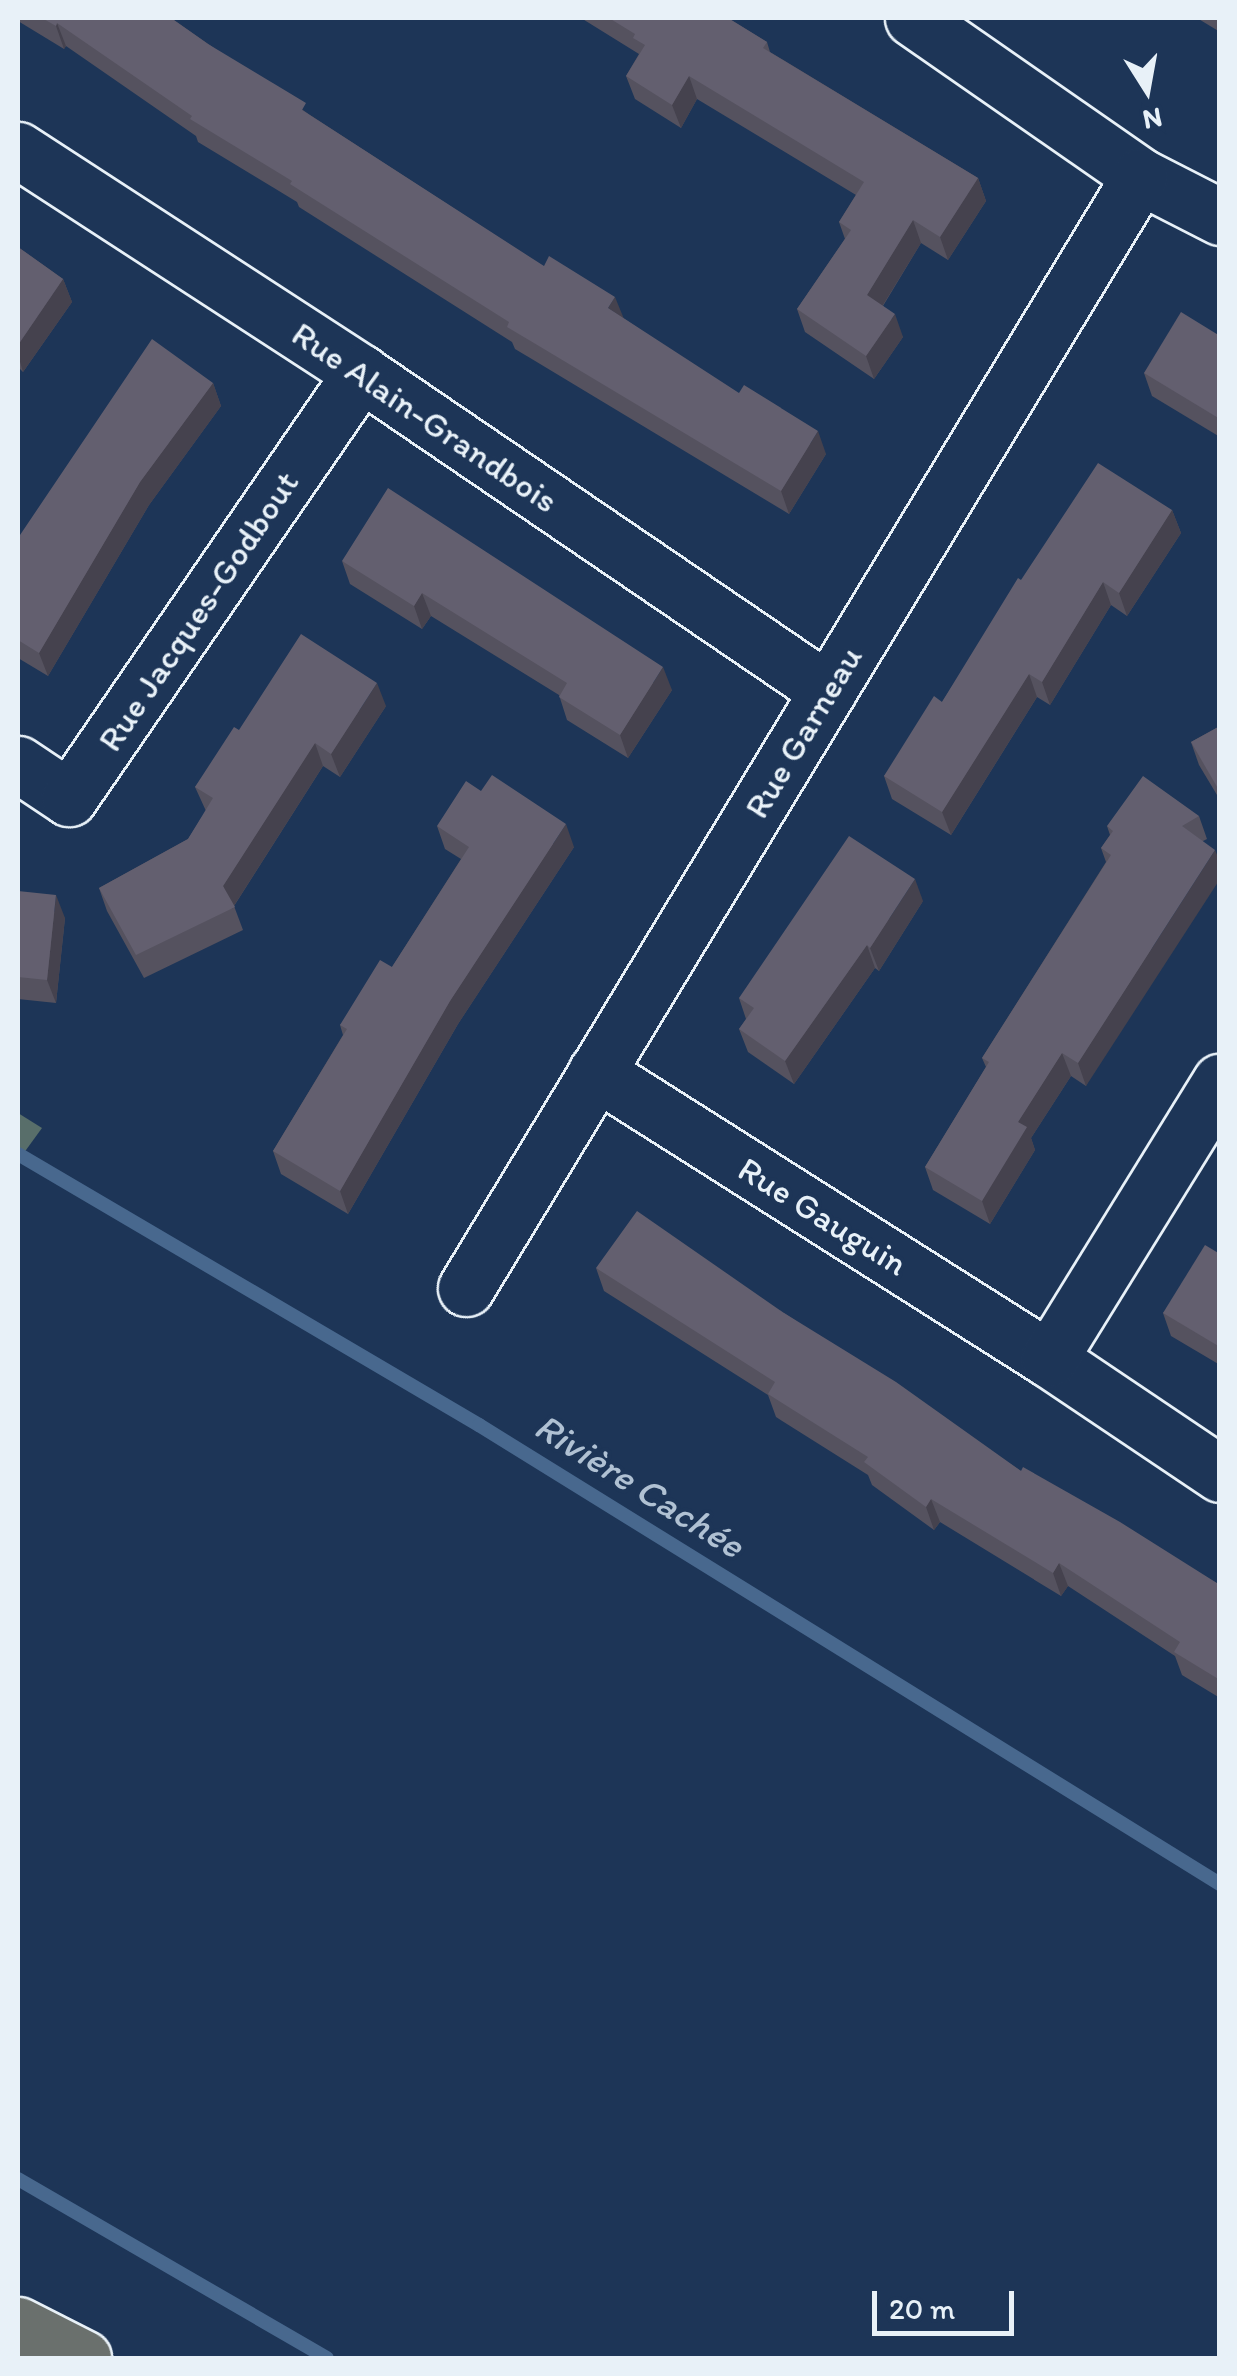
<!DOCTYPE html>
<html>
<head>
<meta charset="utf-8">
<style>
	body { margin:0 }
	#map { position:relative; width:1237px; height:2376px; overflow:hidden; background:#1d3557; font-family:Itim,sans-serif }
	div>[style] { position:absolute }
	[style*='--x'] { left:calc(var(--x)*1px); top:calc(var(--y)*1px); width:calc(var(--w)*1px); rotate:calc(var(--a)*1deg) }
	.green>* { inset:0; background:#586e6a }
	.stream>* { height:14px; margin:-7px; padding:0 7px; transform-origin:7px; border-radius:7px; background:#48688e }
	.roads { filter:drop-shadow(2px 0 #e8f1f8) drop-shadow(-2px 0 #e8f1f8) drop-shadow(0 2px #e8f1f8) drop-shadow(0 -2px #e8f1f8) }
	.minor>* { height:55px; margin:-27.5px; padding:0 27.5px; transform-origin:27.5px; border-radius:27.5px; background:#1d3557 }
	.motorway>* { height:55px; margin:-27.5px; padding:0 27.5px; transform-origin:27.5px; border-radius:27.5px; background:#6a706d }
	.wall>* { inset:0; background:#55525f }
	.shaded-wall>* { inset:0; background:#45424e }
	.building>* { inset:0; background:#635f6f }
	span { translate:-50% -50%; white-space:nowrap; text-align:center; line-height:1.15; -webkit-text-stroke:8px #1d3557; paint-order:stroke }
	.street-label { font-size:35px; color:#e8f1f8 }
	.water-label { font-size:38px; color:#b0c1d3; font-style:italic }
	.frame { position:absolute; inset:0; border:20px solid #e8f1f8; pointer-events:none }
	.north { position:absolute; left:1097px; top:40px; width:100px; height:100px; -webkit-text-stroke:8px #1d3557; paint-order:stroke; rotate:169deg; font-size:28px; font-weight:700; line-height:40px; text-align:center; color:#e8f1f8 }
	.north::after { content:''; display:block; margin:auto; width:35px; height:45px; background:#e8f1f8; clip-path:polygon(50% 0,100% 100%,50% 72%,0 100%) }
	.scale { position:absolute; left:872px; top:2291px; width:142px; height:45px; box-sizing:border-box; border:5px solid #e8f1f8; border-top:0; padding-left:12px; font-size:30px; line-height:35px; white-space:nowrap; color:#e8f1f8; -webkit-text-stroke:8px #1d3557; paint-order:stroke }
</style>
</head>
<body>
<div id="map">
	<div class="green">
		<div style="clip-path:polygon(18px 1113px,42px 1128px,18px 1161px)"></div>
	</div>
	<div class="stream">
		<div style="--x:18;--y:1154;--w:535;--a:30.45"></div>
		<div style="--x:479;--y:1425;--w:872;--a:31.78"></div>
		<div style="--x:18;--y:2179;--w:357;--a:30.1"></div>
	</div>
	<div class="roads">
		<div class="minor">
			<div style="--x:913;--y:18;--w:277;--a:34.8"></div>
			<div style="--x:1140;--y:176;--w:90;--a:27.1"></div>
			<div style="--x:18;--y:150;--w:409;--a:33"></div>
			<div style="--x:361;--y:373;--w:565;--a:34.25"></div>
			<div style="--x:18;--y:764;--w:61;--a:33.7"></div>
			<div style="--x:69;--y:798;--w:516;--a:-55.51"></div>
			<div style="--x:596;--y:1072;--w:536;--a:32.36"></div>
			<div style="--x:1049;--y:1359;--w:206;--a:33.9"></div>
			<div style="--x:466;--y:1288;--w:1300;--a:-58.78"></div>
			<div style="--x:1049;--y:1359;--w:326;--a:-58.3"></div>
		</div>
		<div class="motorway">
			<div style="--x:18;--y:2325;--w:73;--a:26.9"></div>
		</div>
	</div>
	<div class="wall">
		<div style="clip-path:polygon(18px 18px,171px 18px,310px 115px,623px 318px,826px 454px,789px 514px,515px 349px,512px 342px,299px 207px,297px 202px,198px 142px,196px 136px,66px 46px,64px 49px,18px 21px)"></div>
		<div style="clip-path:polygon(581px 18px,728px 18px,767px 42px,770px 52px,978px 178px,986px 201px,948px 260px,921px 243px,883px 306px,903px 337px,874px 379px,805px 332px,797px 309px,845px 239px,839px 222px,856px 195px,697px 99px,681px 128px,635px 99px,626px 76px,639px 54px)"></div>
		<div style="clip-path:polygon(1197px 18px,1220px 18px,1220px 32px)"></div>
		<div style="clip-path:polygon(18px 247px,63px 279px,72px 302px,23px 372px,18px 367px)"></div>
		<div style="clip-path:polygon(1220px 336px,1220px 437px,1152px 396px,1144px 373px)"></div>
		<div style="clip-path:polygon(213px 383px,221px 406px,149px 505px,48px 676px,18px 658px,18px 538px)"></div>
		<div style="clip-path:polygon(1172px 510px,1181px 533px,1127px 616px,1111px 605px,1050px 705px,1037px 697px,951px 835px,892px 799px,884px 776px,942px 702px,1021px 580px)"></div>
		<div style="clip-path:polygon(342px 561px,672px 690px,628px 758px,567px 720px,559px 695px,431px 616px,422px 629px,350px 584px)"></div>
		<div style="clip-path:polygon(386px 706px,340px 777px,323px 766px,234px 906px,243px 930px,144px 978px,107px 911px,99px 888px,188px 839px,206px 811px,195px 787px,239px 730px)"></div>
		<div style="clip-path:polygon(1220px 726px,1220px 800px,1199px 765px,1191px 742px)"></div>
		<div style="clip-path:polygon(1199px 816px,1207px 839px,1203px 841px,1086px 1086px,1071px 1076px,1031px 1138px,1035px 1150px,990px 1224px,933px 1190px,925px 1167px,986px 1067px,982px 1058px,1106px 862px,1101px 848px,1110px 835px,1107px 826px)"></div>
		<div style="clip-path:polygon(437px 826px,574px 847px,458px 1024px,348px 1214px,281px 1174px,273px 1151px,343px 1035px,340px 1025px,392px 967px,461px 859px,445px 849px)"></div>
		<div style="clip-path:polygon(18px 891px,65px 918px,56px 1003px,18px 999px)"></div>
		<div style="clip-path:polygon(923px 901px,879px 971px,875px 968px,794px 1084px,748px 1052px,739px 1029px,746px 1019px,739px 998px)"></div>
		<div style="clip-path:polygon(1220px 1254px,1220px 1365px,1171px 1336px,1163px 1313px)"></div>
		<div style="clip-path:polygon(596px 1268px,784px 1313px,1021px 1471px,1220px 1585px,1220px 1698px,1182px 1675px,1175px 1656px,1068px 1586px,1061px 1596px,940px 1522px,934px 1530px,872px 1485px,868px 1475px,776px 1417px,768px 1395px,604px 1291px)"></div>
	</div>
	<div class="shaded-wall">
		<div style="clip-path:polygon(57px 23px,66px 46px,64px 49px,56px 26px)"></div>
		<div style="clip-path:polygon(689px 76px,697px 99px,681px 128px,672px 105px)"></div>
		<div style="clip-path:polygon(978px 178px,986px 201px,948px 260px,940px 237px)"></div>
		<div style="clip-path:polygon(913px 220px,921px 243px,875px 318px,867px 295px)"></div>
		<div style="clip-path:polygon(63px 279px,72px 302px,23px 372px,18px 355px,18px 345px)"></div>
		<div style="clip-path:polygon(615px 297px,624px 319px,608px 308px)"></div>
		<div style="clip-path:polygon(895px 314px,903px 337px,874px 379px,866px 356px)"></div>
		<div style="clip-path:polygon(213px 383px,221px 406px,149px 505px,48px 676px,39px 653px,140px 482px)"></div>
		<div style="clip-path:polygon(818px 431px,826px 454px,789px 514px,781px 491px)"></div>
		<div style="clip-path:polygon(1172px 510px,1181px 533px,1127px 616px,1119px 593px)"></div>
		<div style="clip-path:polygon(1103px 582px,1111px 605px,1050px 705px,1042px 682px)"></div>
		<div style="clip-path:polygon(422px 593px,431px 616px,422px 629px,414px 606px)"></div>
		<div style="clip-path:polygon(663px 667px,672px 690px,628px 758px,620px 735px)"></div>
		<div style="clip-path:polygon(1029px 674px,1037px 697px,951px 835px,942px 812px)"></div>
		<div style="clip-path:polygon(377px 683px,386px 706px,340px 777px,331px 754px)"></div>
		<div style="clip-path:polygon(315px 743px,323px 766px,232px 909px,223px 886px)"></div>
		<div style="clip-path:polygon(566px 824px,574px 847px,458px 1024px,348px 1214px,340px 1191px,450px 1001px)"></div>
		<div style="clip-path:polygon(1215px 850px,1220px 862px,1220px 879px,1086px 1086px,1078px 1063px)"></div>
		<div style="clip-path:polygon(915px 879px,923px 901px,879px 971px,870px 948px)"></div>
		<div style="clip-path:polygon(56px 895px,65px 918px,56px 1003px,47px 980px)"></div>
		<div style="clip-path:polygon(867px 945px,875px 968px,794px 1084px,785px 1061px)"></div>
		<div style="clip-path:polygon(1062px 1053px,1071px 1076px,1031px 1138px,1035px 1150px,990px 1224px,982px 1201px,1018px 1122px)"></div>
		<div style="clip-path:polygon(931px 1499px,940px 1522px,934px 1530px,926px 1507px)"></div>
		<div style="clip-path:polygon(1059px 1563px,1068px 1586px,1061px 1596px,1053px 1573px)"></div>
	</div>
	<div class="building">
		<div style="clip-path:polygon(42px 18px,171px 18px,208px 44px,306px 103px,302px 110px,544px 266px,549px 256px,615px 297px,608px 308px,739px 393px,744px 385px,818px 431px,781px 491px,507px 327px,509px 322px,290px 184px,292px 181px,190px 119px,192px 116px,57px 23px,56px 26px)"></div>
		<div style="clip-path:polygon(609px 18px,728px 18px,767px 42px,763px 48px,978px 178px,940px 237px,913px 220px,867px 295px,895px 314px,866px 356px,797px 309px,851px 230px,839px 222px,864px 182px,689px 76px,672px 105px,626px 76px,645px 45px,633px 38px,635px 34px)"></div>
		<div style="clip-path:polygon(18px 247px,63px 279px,18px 345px)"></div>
		<div style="clip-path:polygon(1181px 312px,1220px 336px,1220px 419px,1144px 373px)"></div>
		<div style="clip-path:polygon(152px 339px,213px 383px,140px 482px,39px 653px,18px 640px,18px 538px)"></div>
		<div style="clip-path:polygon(1098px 463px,1172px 510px,1119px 593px,1103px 582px,1042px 682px,1029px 674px,942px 812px,884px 776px,934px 696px,942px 702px,1018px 578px,1021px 580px)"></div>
		<div style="clip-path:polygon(388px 488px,663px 667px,620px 735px,559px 697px,567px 683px,422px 593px,414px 606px,342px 561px)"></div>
		<div style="clip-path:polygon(301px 634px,377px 683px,331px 754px,315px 743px,223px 886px,235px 907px,136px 955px,99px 888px,188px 839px,213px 798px,195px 787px,234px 727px,239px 730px)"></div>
		<div style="clip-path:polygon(1220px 726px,1220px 792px,1191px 742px)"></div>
		<div style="clip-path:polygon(492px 775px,566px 824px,450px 1001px,340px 1191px,273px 1151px,347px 1029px,340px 1025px,380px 960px,392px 967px,469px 847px,437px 826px,466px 781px,481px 791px)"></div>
		<div style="clip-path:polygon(1143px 776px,1199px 816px,1182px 826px,1215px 850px,1078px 1063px,1062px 1053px,1018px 1122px,1027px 1127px,982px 1201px,925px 1167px,989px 1062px,982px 1058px,1111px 855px,1101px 848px,1113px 831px,1107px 826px)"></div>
		<div style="clip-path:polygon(849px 836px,915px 879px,870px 948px,867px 945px,785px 1061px,739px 1029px,754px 1008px,739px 998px)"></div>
		<div style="clip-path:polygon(18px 891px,56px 895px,47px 980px,18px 977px)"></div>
		<div style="clip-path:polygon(637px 1211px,784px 1313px,896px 1382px,1021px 1471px,1023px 1467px,1120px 1522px,1220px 1585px,1220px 1680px,1174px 1652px,1180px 1642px,1059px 1563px,1053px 1573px,931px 1499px,926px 1507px,864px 1462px,868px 1457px,768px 1394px,775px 1382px,596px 1268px)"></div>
		<div style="clip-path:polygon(1205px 1245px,1220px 1254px,1220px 1347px,1163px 1313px)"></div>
	</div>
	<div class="street-label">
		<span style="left:425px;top:417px;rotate:34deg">Rue Alain-Grandbois</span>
		<span style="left:198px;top:611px;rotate:-56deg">Rue Jacques-Godbout</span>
		<span style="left:803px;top:732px;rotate:-59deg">Rue Garneau</span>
		<span style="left:823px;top:1216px;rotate:32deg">Rue Gauguin</span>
	</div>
	<div class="water-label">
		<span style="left:639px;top:1486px;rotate:32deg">Rivière Cachée</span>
	</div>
	<div class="frame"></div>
	<div class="north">N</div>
	<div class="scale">20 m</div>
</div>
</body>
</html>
